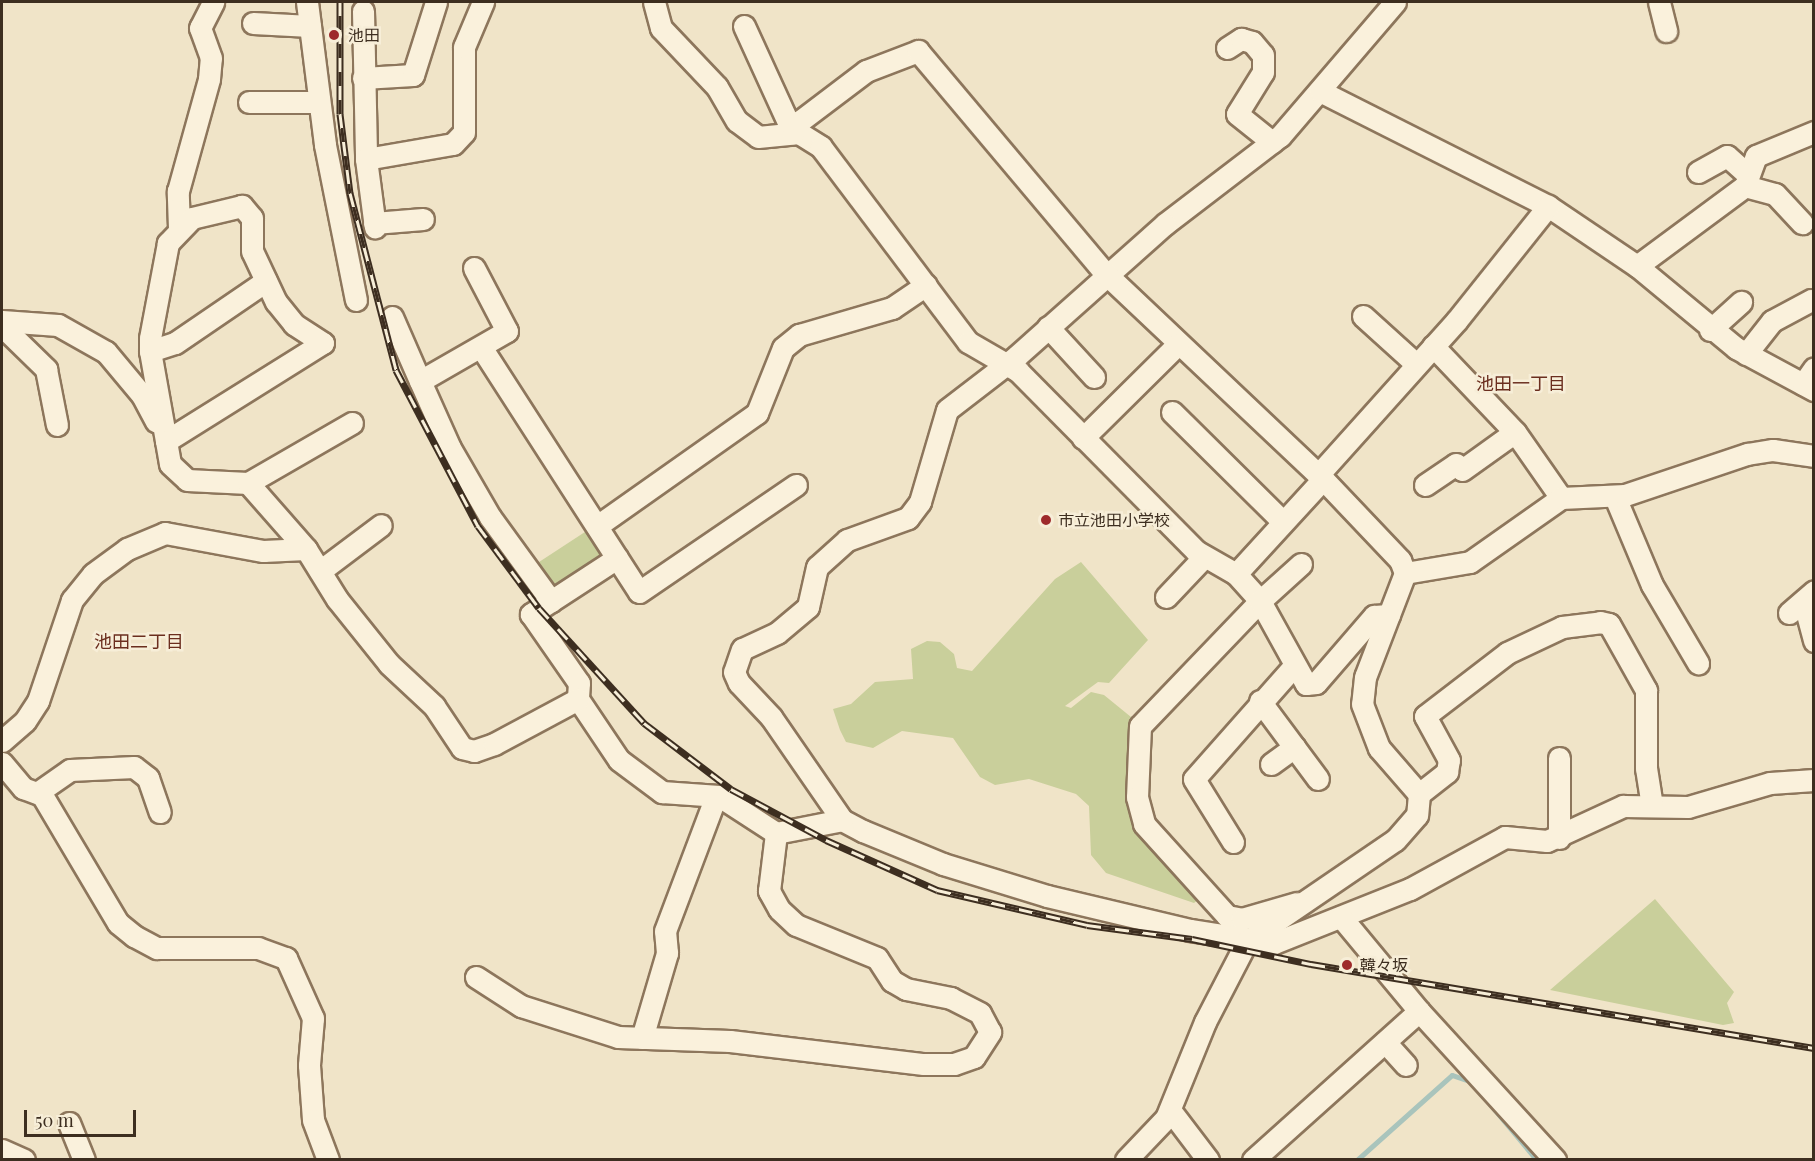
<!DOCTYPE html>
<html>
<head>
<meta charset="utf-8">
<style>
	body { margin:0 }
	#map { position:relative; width:1815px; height:1161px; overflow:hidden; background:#f0e4c8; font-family:"Playfair Display","Noto Sans JP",serif }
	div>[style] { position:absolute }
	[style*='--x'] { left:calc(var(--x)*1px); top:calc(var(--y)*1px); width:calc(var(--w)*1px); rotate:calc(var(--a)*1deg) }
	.green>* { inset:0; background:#c9cf9b }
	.stream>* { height:4.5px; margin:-2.25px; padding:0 2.25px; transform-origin:2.25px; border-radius:2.25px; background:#a9c4bc }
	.roads { filter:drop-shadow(2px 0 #8d765c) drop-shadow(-2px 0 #8d765c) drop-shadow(0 2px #8d765c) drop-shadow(0 -2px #8d765c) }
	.minor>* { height:21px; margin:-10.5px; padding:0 10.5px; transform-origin:10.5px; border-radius:10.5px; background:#faf1dc }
	.rail>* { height:7px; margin-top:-3.5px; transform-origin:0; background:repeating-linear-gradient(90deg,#f7eed8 0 14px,#3d2e20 0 28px); box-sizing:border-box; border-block:2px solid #3d2e20 }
	.dots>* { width:16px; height:16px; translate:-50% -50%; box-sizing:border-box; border:3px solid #f7eed8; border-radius:50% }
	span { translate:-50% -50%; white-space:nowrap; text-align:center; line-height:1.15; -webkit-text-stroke:5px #f7eed8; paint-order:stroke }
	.poi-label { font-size:16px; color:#3d2e20 }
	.left { translate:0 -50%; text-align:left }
	.neighbourhood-label { font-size:18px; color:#6b2e1e }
	.frame { position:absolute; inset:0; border:3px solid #3d2e20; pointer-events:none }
	.scale { position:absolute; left:24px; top:1110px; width:112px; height:27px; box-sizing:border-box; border:3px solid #3d2e20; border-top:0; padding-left:8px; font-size:18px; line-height:21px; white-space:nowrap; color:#3d2e20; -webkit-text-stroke:4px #f7eed8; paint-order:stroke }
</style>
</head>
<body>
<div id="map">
	<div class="green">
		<div style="clip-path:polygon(588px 530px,606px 555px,552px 588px,536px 564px)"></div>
		<div style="clip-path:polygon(1081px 562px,1148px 640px,1109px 683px,1098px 682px,1065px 706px,1071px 708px,1091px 692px,1104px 695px,1131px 717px,1137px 728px,1138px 813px,1203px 896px,1194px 903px,1106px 873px,1091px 855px,1089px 806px,1076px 794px,1029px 779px,995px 785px,980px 777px,953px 738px,902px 731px,873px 748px,846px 742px,840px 730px,833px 709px,851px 704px,875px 682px,913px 679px,911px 649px,927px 641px,940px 642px,954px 654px,957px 668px,972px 671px,1055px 579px)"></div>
		<div style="clip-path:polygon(1655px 899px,1734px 992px,1727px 1003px,1734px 1023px,1723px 1025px,1550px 990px)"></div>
	</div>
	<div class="stream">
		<div style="--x:1491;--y:1105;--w:72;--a:50.1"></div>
		<div style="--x:1357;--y:1160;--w:127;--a:-41.8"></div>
		<div style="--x:1452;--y:1075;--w:18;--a:19"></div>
	</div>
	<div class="roads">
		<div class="minor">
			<div style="--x:307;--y:2;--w:144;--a:82.8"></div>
			<div style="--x:325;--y:145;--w:158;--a:78.7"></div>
			<div style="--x:654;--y:2;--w:27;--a:75"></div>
			<div style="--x:661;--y:28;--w:81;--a:46.5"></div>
			<div style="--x:717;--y:87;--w:39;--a:60"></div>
			<div style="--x:737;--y:121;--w:26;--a:37"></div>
			<div style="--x:758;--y:137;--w:41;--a:-5.6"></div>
			<div style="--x:799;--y:133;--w:26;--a:32"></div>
			<div style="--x:821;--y:147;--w:244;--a:53"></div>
			<div style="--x:968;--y:342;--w:58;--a:30.1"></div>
			<div style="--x:1018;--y:371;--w:253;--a:45.3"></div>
			<div style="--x:1196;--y:551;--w:46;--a:29.9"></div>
			<div style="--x:1236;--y:574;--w:36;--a:48"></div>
			<div style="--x:1260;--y:601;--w:173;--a:133.8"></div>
			<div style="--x:1140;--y:726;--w:71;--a:92.4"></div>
			<div style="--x:1137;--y:797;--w:28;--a:75"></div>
			<div style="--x:1144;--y:824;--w:124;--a:47.9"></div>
			<div style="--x:1227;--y:916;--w:15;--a:11"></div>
			<div style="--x:1242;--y:919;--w:57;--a:-16.2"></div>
			<div style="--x:1395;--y:2;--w:177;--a:130.6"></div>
			<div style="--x:1280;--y:136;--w:145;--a:142.6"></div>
			<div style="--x:1165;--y:224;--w:198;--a:138.3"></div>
			<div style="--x:1017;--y:356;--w:88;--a:142.4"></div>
			<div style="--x:947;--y:410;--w:96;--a:106.4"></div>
			<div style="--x:920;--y:502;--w:20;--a:127"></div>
			<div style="--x:908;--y:518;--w:65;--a:160.2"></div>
			<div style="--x:847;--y:540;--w:40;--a:138"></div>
			<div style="--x:817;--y:567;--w:41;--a:102.7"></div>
			<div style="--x:808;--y:607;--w:40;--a:140"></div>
			<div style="--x:777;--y:633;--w:38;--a:155"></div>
			<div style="--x:742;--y:649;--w:24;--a:109"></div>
			<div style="--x:734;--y:672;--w:12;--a:66"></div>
			<div style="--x:739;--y:683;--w:47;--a:46.7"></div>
			<div style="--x:771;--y:717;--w:125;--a:55.4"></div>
			<div style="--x:842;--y:820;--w:24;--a:28"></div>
			<div style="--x:863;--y:831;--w:87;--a:22.4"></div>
			<div style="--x:943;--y:864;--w:109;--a:17.1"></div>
			<div style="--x:1047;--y:896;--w:147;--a:13.4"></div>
			<div style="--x:1190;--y:930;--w:85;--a:8.8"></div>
			<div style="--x:1274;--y:943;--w:146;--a:-21.7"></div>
			<div style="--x:1410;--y:889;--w:108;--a:-28.7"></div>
			<div style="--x:1505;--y:837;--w:42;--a:5.4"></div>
			<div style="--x:1547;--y:841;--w:84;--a:-24.7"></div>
			<div style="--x:1623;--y:806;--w:65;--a:0.9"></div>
			<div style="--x:1688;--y:807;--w:85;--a:-16.3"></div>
			<div style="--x:1770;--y:783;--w:44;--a:-3.9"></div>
			<div style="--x:1659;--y:2;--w:30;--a:76"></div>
			<div style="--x:363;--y:11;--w:148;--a:88.8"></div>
			<div style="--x:366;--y:159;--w:69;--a:82.5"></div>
			<div style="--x:253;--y:23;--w:57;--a:3"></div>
			<div style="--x:744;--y:26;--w:118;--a:65.4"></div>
			<div style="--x:1227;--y:48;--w:17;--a:-33"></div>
			<div style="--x:1241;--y:39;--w:11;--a:15"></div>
			<div style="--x:1252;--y:42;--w:17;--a:50"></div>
			<div style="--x:1263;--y:55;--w:17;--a:90"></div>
			<div style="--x:1263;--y:72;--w:49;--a:121.8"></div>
			<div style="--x:1237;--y:114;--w:45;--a:38.7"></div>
			<div style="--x:363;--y:78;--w:50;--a:-3.4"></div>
			<div style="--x:413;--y:75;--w:77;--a:-72.5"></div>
			<div style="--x:1320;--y:91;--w:255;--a:26.8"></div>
			<div style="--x:1548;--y:206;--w:107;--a:34"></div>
			<div style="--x:1637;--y:266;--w:129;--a:39.6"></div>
			<div style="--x:1736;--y:348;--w:89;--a:28.3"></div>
			<div style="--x:249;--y:102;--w:70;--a:0"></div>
			<div style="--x:793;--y:133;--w:14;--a:-60"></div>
			<div style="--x:800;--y:121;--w:83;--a:-37.1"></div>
			<div style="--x:866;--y:71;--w:56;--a:-21"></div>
			<div style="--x:918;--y:51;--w:292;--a:49.9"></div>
			<div style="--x:1106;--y:274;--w:299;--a:43.4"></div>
			<div style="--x:1323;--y:479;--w:112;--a:46.5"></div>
			<div style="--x:1400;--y:560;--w:14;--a:69"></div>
			<div style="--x:1405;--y:573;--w:111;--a:111"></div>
			<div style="--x:1365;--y:677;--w:27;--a:96"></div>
			<div style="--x:1362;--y:704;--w:47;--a:68.9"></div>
			<div style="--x:1379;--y:748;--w:61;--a:49"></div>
			<div style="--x:1419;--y:794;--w:21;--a:95"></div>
			<div style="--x:1417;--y:815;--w:33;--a:131"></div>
			<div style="--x:1395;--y:840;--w:179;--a:145.7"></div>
			<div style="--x:1247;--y:941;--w:91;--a:117.4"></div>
			<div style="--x:1205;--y:1022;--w:104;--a:112.1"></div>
			<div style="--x:1166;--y:1118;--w:58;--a:133.6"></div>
			<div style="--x:366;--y:159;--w:88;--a:-9.8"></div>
			<div style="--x:453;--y:144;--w:16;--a:-47"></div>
			<div style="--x:464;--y:132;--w:85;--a:-90"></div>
			<div style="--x:464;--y:47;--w:49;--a:-67.1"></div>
			<div style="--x:1698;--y:172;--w:33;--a:-29"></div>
			<div style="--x:1727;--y:156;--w:27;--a:42"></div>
			<div style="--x:1745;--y:186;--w:31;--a:15"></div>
			<div style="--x:1775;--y:194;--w:40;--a:47"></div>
			<div style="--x:374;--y:223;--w:49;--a:-4.7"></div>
			<div style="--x:179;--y:228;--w:37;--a:-92"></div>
			<div style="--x:178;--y:191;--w:116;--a:-74.5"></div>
			<div style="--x:209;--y:79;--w:21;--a:-85"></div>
			<div style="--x:211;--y:58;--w:32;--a:-110"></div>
			<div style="--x:200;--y:28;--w:29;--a:-63"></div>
			<div style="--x:1637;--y:266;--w:134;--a:-36.5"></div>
			<div style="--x:1745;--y:186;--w:32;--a:-70"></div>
			<div style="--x:1756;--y:156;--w:63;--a:-22.5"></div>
			<div style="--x:474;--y:268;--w:71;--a:62.4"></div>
			<div style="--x:507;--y:331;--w:100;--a:150.1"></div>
			<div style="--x:420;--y:381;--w:73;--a:65.9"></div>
			<div style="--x:450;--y:448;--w:80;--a:59.9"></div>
			<div style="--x:490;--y:517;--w:104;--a:54"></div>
			<div style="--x:1363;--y:316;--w:70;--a:42.1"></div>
			<div style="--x:392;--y:317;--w:70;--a:66.4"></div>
			<div style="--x:2;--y:321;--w:56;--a:4.1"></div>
			<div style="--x:58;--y:325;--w:55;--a:29.4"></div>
			<div style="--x:106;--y:352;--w:56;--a:50.1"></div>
			<div style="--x:142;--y:395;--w:30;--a:62"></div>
			<div style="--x:2;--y:326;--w:62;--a:44.3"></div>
			<div style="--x:46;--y:369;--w:57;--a:78.9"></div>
			<div style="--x:1048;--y:327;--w:68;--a:47.4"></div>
			<div style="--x:1710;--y:330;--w:42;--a:-42.1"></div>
			<div style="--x:1433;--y:346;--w:119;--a:46.4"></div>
			<div style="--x:1515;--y:432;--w:80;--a:55.1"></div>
			<div style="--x:481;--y:347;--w:251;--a:57.2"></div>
			<div style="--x:617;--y:558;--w:103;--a:146.9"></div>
			<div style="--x:531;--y:614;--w:84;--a:55.2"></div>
			<div style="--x:579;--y:683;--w:16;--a:94"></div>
			<div style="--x:578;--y:699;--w:73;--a:56.1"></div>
			<div style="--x:619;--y:760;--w:54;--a:36.7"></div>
			<div style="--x:662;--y:792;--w:57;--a:4"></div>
			<div style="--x:719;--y:796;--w:68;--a:33"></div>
			<div style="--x:776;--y:833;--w:67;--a:-11.1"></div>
			<div style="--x:150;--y:351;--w:26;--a:-18"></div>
			<div style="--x:175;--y:343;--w:110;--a:-34.3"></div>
			<div style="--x:1746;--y:354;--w:42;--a:-51.8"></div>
			<div style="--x:1772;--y:321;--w:44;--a:-28.3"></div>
			<div style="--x:1803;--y:384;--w:19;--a:-55"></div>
			<div style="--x:1172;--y:412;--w:156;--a:44.7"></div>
			<div style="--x:1083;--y:438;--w:134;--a:-44.7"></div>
			<div style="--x:166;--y:441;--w:185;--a:-32"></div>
			<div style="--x:323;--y:343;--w:35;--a:-147"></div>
			<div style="--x:294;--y:324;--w:28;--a:-129"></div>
			<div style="--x:276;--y:302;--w:56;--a:-115.2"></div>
			<div style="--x:252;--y:251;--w:33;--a:-90"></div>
			<div style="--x:252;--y:218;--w:16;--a:-130"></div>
			<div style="--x:242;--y:206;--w:51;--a:166.5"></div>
			<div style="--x:192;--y:218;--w:35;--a:134"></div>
			<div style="--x:168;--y:243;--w:97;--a:100.7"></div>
			<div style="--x:150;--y:338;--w:13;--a:90"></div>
			<div style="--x:150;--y:351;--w:91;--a:79.9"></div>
			<div style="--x:166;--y:441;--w:23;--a:80"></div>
			<div style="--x:170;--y:464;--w:23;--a:43"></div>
			<div style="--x:187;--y:480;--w:61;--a:2.8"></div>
			<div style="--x:248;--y:483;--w:88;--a:48.7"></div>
			<div style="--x:306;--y:549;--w:59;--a:58.2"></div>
			<div style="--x:337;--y:599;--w:83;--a:51.3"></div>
			<div style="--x:389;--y:664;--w:62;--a:43"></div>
			<div style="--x:434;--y:706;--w:50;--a:56.3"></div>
			<div style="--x:462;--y:748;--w:12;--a:14"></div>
			<div style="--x:474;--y:751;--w:21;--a:-19"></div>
			<div style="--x:494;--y:744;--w:95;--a:-28.2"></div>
			<div style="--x:1318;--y:475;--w:208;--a:-48.1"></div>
			<div style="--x:1457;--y:320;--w:146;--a:-51.4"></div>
			<div style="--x:248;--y:483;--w:120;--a:-30"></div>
			<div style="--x:1425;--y:485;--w:37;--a:-34"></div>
			<div style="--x:1456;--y:464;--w:8;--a:45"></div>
			<div style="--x:1462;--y:470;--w:65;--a:-35.6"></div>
			<div style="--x:1615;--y:497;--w:95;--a:67.2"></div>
			<div style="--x:1652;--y:585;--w:91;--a:59.5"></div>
			<div style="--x:597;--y:526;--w:196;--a:-35.2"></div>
			<div style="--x:757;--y:413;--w:70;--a:-68.2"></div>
			<div style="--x:783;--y:348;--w:21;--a:-39"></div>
			<div style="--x:799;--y:335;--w:97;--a:-16.2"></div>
			<div style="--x:892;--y:308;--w:41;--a:-34.1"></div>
			<div style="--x:617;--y:558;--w:40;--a:57.1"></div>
			<div style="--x:639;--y:592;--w:190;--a:-34.3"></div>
			<div style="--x:1301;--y:564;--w:55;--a:137.9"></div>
			<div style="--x:1260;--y:601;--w:95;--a:61"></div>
			<div style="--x:1306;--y:684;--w:10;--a:-6"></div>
			<div style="--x:1316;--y:683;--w:89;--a:-49.1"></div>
			<div style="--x:1374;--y:616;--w:15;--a:-4"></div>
			<div style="--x:320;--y:571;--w:76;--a:-37"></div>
			<div style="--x:1405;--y:573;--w:66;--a:-9.6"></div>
			<div style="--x:1470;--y:562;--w:111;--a:-35.1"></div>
			<div style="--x:1561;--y:498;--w:64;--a:-2.7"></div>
			<div style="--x:1625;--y:495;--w:129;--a:-18.6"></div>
			<div style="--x:1747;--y:454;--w:26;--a:-9"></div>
			<div style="--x:1773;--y:450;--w:41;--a:8.3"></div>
			<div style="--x:1236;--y:574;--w:129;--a:-47.5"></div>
			<div style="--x:1166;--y:597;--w:54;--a:-46.5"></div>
			<div style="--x:1814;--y:610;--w:8;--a:150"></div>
			<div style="--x:1807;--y:614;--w:28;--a:75"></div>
			<div style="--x:1789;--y:613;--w:33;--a:-41"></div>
			<div style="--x:1260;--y:701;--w:97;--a:53.4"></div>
			<div style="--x:2;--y:741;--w:30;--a:-41"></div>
			<div style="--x:25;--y:721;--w:24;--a:-57"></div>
			<div style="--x:38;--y:701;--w:107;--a:-71.4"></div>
			<div style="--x:72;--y:600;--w:33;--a:-51"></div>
			<div style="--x:93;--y:574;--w:42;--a:-36.3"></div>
			<div style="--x:127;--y:549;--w:41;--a:-22.8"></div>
			<div style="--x:165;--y:533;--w:100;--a:10.4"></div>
			<div style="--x:263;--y:551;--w:43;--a:-2.7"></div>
			<div style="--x:2;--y:763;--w:33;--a:50"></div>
			<div style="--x:23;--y:788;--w:20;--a:20"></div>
			<div style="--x:42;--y:795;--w:149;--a:59.3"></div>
			<div style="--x:118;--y:923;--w:21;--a:39"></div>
			<div style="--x:134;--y:936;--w:26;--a:28"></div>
			<div style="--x:157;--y:948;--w:101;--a:0"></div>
			<div style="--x:258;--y:948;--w:30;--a:20"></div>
			<div style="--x:286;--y:958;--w:66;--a:65.8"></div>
			<div style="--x:313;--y:1018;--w:47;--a:94.9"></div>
			<div style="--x:309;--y:1065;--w:55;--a:85.8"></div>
			<div style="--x:313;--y:1120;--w:43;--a:69.4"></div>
			<div style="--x:1271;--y:764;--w:29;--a:-36"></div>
			<div style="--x:37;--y:793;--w:40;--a:-34.9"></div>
			<div style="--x:70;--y:770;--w:64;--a:-2.7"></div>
			<div style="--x:134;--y:767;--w:18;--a:38"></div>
			<div style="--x:148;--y:778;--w:36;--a:71"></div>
			<div style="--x:1419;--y:794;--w:36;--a:-38"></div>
			<div style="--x:1447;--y:772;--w:12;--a:-81"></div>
			<div style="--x:1449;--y:760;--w:50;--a:-118.6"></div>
			<div style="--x:1425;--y:716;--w:103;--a:-37.5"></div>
			<div style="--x:1507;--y:653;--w:61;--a:-25.3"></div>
			<div style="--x:1562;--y:627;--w:38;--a:-7"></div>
			<div style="--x:1600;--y:622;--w:9;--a:13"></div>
			<div style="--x:1609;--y:624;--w:76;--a:60.7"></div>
			<div style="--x:1646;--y:690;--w:78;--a:90"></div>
			<div style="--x:1646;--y:768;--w:38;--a:81"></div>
			<div style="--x:1559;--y:838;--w:80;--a:-90"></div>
			<div style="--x:1233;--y:842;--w:74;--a:-121.8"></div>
			<div style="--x:1194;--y:779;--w:152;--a:-48.5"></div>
			<div style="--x:1341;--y:917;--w:122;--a:50.3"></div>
			<div style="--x:1419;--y:1011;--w:202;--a:47.6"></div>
			<div style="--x:476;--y:977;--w:54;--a:32.8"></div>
			<div style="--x:521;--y:1006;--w:102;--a:17.7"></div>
			<div style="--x:618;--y:1037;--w:112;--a:2"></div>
			<div style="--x:730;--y:1041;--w:195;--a:6.8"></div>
			<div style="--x:924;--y:1064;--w:30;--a:0"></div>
			<div style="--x:954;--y:1064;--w:21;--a:-19"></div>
			<div style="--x:974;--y:1057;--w:30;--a:-57"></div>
			<div style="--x:990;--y:1032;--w:21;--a:-118"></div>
			<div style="--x:980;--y:1013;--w:33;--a:-153"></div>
			<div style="--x:951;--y:998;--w:46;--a:-168.7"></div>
			<div style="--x:906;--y:989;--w:16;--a:-150"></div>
			<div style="--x:892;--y:981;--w:27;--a:-123"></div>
			<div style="--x:877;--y:958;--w:87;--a:-157.8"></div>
			<div style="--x:796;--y:925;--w:23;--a:-137"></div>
			<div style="--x:779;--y:909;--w:21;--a:-119"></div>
			<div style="--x:769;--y:891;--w:58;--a:-83.1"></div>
			<div style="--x:642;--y:1038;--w:89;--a:-73.6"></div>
			<div style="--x:667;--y:953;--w:22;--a:-95"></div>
			<div style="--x:665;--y:931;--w:144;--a:-69.3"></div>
			<div style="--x:1385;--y:1042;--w:31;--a:48"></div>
			<div style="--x:1170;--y:1110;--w:63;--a:52.8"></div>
			<div style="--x:69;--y:1123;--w:40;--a:68"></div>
			<div style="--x:2;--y:1150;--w:24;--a:24"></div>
			<div style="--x:1253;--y:1160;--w:223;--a:-41.9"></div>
		</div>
	</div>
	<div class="rail">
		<div style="--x:340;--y:2;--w:112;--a:90"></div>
		<div style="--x:340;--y:114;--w:80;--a:82.8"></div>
		<div style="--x:350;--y:193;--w:183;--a:75.4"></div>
		<div style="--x:396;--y:370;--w:176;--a:62.3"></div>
		<div style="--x:478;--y:526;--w:102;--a:53.4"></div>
		<div style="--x:539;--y:608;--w:156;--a:47.6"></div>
		<div style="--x:644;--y:723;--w:109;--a:37.2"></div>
		<div style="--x:731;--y:789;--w:108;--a:28.2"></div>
		<div style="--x:826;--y:840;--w:122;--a:24.2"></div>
		<div style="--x:937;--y:890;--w:154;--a:13.1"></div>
		<div style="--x:1087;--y:925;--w:106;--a:7.6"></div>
		<div style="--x:1192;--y:939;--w:122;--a:11.9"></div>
		<div style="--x:1311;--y:964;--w:510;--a:9.48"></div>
	</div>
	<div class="dots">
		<div style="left:334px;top:35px;background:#9e2a2b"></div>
		<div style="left:1046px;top:520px;background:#9e2a2b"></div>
		<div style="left:1347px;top:965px;background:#9e2a2b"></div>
	</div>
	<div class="poi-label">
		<span class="left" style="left:348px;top:35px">池田</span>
		<span class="left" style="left:1058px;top:520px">市立池田小学校</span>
		<span class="left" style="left:1360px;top:965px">韓々坂</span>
	</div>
	<div class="neighbourhood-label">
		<span style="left:1521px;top:383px">池田一丁目</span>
		<span style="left:139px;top:641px">池田二丁目</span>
	</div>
	<div class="frame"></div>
	<div class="scale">50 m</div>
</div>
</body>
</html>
